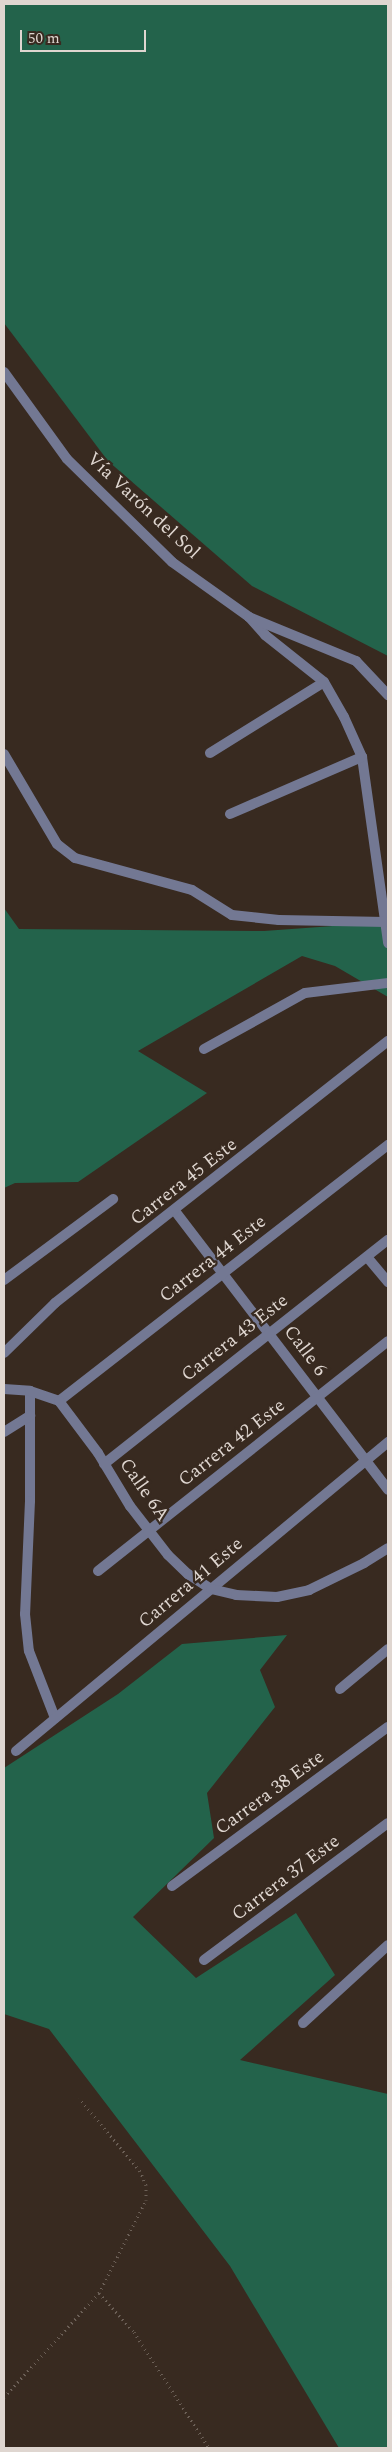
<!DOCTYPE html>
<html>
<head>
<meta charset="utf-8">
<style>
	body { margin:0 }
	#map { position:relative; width:392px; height:2452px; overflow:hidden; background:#382a20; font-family:Spectral,serif }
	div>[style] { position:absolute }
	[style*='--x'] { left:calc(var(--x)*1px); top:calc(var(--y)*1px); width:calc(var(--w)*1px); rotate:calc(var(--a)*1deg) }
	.green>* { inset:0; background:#23634b }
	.path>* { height:3px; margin-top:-1.5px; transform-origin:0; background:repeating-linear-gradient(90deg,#6c6057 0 1px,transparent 0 5px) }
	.minor>* { height:10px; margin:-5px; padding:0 5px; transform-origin:5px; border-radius:5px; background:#737893 }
	.tertiary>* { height:10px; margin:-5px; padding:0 5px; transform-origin:5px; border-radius:5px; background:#737893 }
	span { translate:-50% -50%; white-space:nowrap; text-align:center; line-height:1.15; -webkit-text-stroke:4.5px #382a20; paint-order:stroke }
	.street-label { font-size:19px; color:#dfd6d0 }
	.frame { position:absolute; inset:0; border:5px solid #dfd6d0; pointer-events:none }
	.scale { position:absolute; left:20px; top:30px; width:126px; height:22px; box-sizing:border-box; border:2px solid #dfd6d0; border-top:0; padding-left:6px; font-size:15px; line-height:18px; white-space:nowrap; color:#dfd6d0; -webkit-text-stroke:4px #382a20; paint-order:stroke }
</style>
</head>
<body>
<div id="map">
	<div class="green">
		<div style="clip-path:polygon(4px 4px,388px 4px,388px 656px,252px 586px,108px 461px,4px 323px)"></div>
		<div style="clip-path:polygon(4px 908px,19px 929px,264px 931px,388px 922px,388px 997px,335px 966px,302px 956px,138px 1051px,207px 1093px,78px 1182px,15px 1183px,4px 1188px)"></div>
		<div style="clip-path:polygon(287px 1635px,260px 1670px,275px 1707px,207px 1793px,214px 1838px,133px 1917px,196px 1978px,296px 1913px,335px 1975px,240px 2060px,388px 2094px,388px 2448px,339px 2448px,230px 2266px,49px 2029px,4px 2014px,4px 1768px,118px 1694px,182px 1644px)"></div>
	</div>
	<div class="path">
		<div style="--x:99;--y:2293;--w:52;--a:48.1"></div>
		<div style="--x:134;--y:2332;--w:138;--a:57.1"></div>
		<div style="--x:4;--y:2397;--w:141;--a:-47.6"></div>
		<div style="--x:99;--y:2293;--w:104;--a:-63.2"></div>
		<div style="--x:146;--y:2200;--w:15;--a:-90"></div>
		<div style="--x:146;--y:2185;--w:15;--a:-113"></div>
		<div style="--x:140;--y:2171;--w:95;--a:-129.9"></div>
	</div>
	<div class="minor">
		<div style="--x:249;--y:617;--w:24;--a:48"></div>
		<div style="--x:265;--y:635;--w:75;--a:38.5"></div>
		<div style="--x:324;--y:682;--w:40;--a:60.3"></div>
		<div style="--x:344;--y:717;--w:44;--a:65.8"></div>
		<div style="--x:362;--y:757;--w:188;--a:82"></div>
		<div style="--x:210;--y:753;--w:134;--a:-31.9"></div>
		<div style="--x:4;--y:754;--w:104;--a:59.5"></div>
		<div style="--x:57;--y:844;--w:23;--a:38"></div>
		<div style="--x:75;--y:858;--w:121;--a:15.3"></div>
		<div style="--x:192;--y:890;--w:47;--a:32"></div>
		<div style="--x:232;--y:915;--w:47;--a:6.1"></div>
		<div style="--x:279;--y:920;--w:107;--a:1.1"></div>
		<div style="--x:230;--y:814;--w:144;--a:-23.4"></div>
		<div style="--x:204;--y:1049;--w:115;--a:-29"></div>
		<div style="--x:305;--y:993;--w:84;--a:-6.9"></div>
		<div style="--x:175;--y:1211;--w:351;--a:52.6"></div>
		<div style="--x:367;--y:1257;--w:33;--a:50"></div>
		<div style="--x:4;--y:1280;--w:136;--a:-36.6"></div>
		<div style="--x:4;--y:1353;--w:71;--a:-44.4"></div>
		<div style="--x:55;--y:1303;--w:424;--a:-38.2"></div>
		<div style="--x:30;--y:1391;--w:110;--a:90"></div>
		<div style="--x:30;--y:1501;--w:113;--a:92.5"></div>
		<div style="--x:25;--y:1614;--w:37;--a:84"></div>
		<div style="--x:29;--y:1651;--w:72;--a:68.8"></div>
		<div style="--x:59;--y:1401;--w:417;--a:-37.9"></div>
		<div style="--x:4;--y:1432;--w:31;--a:-32"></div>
		<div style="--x:104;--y:1464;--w:362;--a:-38.3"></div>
		<div style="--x:98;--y:1571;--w:370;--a:-38.4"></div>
		<div style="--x:340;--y:1689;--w:62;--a:-39.8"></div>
		<div style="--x:16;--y:1751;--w:484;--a:-39.7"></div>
		<div style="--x:172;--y:1886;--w:268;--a:-36.4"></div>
		<div style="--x:204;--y:1960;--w:229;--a:-36.7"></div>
		<div style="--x:303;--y:2023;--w:115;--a:-42.5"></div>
	</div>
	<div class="tertiary">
		<div style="--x:4;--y:372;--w:107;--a:54.1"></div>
		<div style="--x:67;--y:459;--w:147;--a:44.4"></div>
		<div style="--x:172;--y:562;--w:95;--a:35.5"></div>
		<div style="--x:249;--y:617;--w:116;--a:22.4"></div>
		<div style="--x:356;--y:661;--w:47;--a:46.7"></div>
		<div style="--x:4;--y:1389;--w:26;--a:4"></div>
		<div style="--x:30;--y:1391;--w:31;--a:19"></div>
		<div style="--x:59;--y:1401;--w:65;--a:53.1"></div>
		<div style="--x:98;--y:1453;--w:62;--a:58.9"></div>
		<div style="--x:130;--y:1506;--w:62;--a:52.2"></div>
		<div style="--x:168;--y:1555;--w:28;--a:44"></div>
		<div style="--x:188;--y:1574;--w:27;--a:33"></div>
		<div style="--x:211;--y:1589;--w:26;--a:13"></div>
		<div style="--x:236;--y:1595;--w:41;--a:2.8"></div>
		<div style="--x:277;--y:1597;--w:33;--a:-12"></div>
		<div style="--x:309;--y:1590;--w:61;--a:-26.1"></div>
		<div style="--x:364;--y:1563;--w:28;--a:-32"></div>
	</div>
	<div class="street-label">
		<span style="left:143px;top:506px;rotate:43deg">Vía Varón del Sol</span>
		<span style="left:184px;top:1182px;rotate:-38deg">Carrera 45 Este</span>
		<span style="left:213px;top:1259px;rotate:-38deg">Carrera 44 Este</span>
		<span style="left:235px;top:1338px;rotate:-38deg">Carrera 43 Este</span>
		<span style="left:305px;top:1351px;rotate:53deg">Calle 6</span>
		<span style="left:232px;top:1443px;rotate:-38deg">Carrera 42 Este</span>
		<span style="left:144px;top:1490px;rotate:55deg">Calle 6A</span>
		<span style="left:191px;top:1583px;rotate:-40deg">Carrera 41 Este</span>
		<span style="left:270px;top:1793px;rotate:-36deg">Carrera 38 Este</span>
		<span style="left:286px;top:1878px;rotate:-37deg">Carrera 37 Este</span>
	</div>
	<div class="frame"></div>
	<div class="scale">50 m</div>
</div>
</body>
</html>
